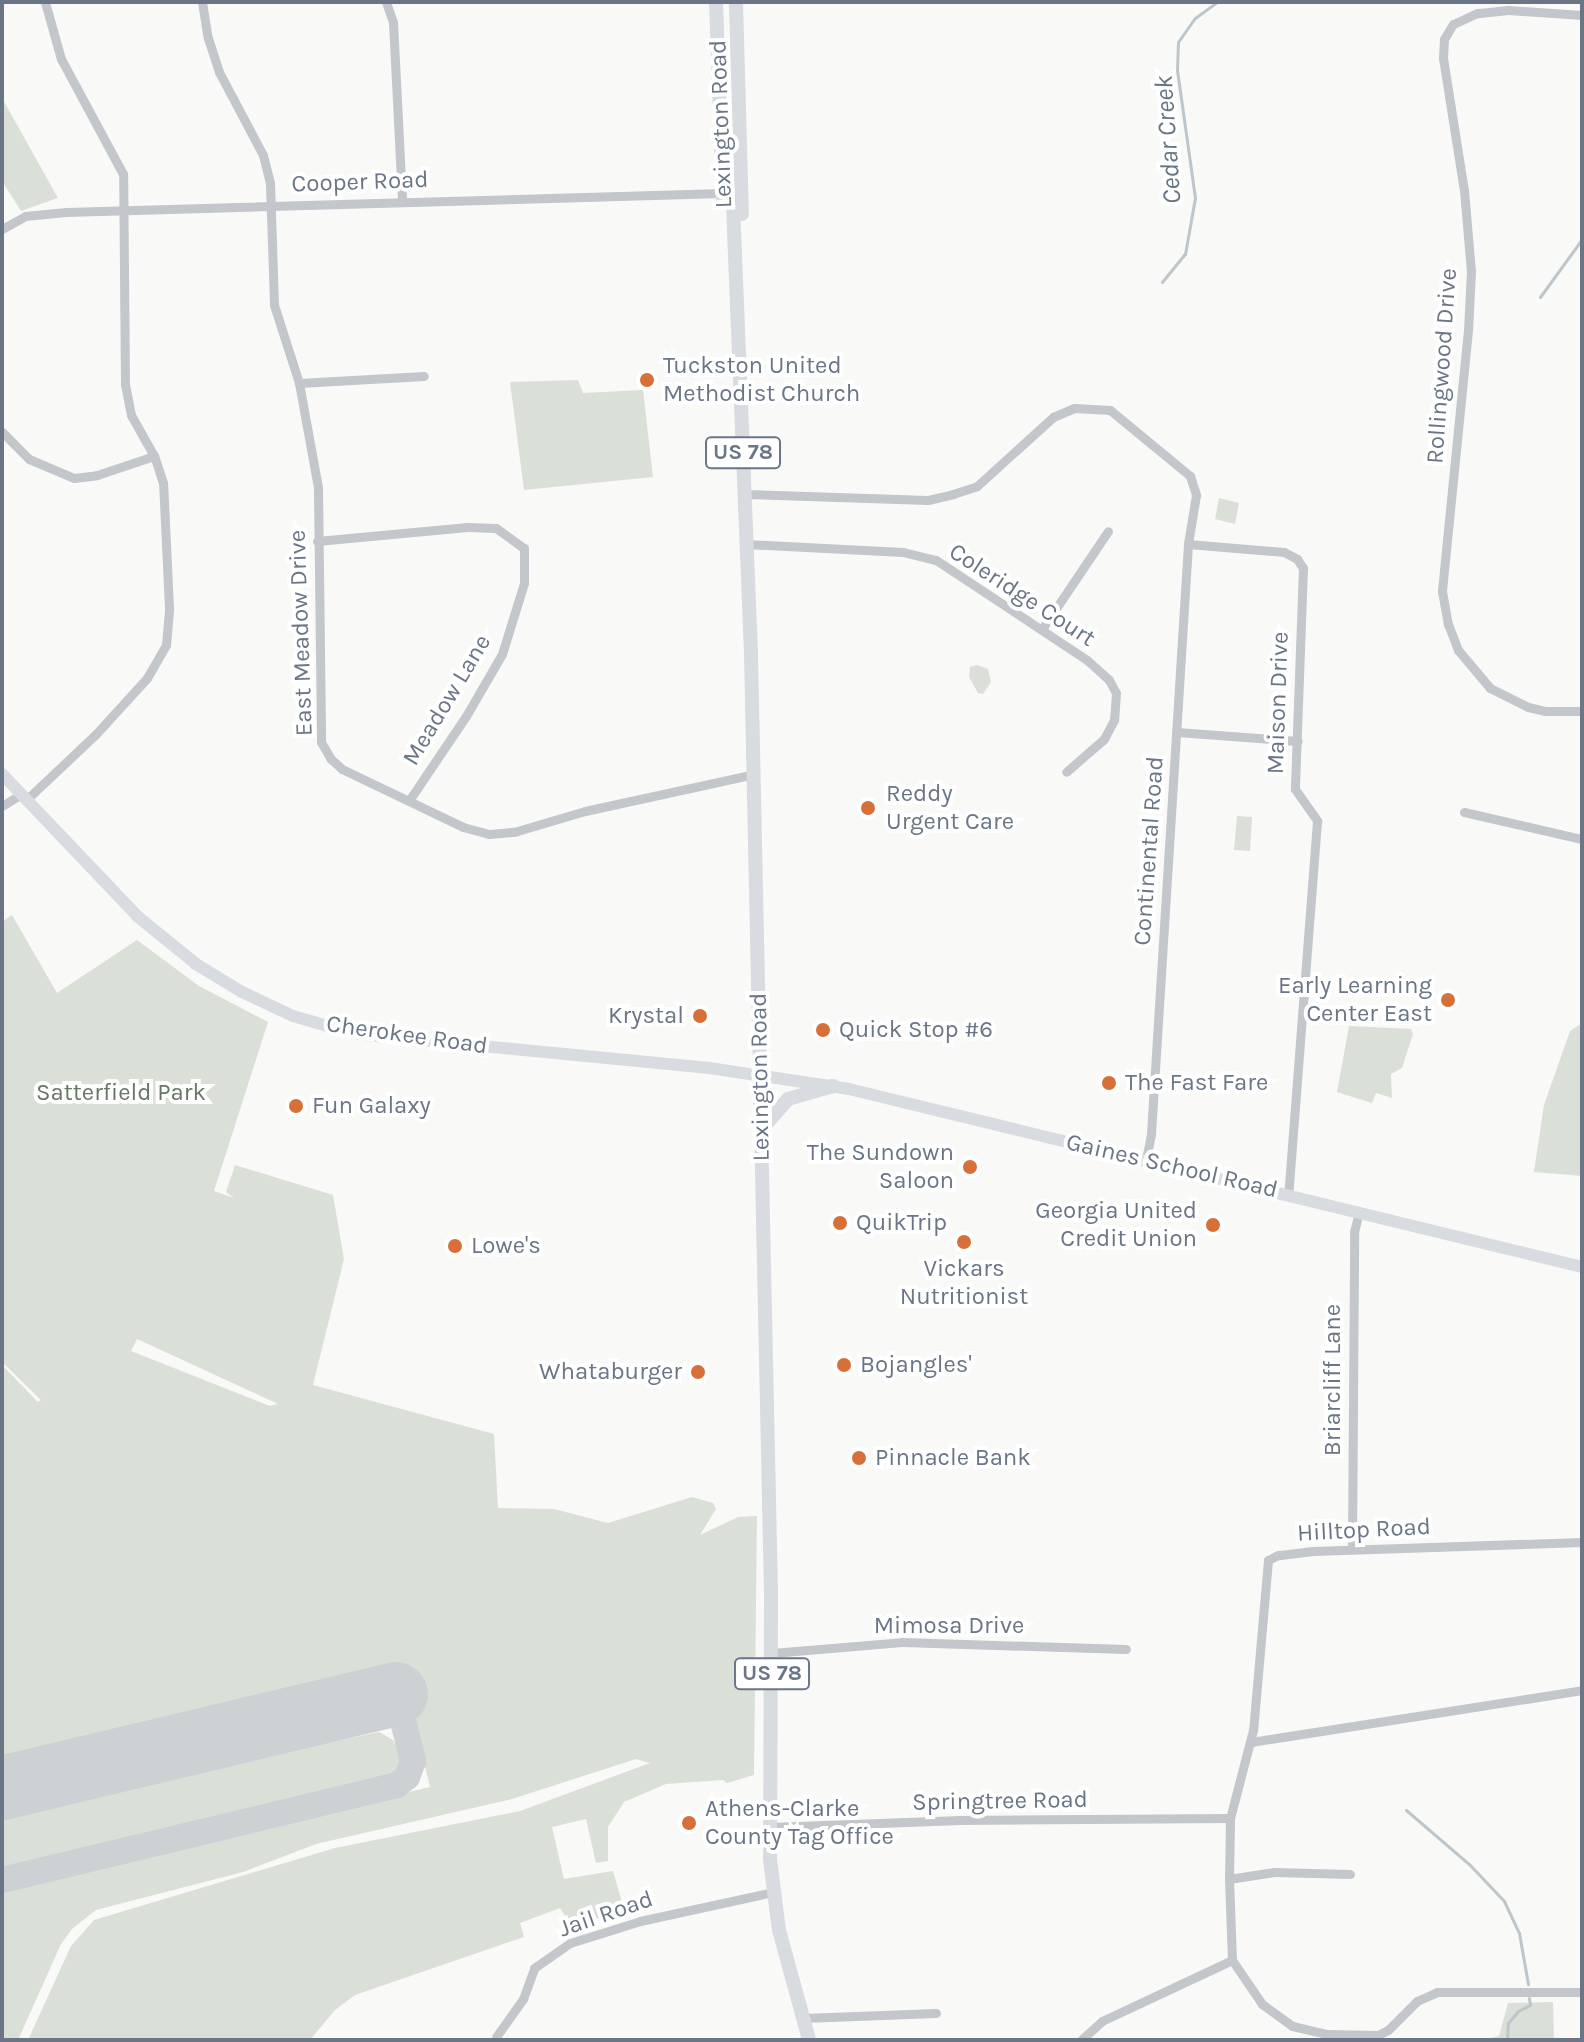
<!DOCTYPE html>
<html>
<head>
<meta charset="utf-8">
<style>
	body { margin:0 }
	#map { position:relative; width:1584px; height:2042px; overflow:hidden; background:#f9f9f7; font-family:Karla,sans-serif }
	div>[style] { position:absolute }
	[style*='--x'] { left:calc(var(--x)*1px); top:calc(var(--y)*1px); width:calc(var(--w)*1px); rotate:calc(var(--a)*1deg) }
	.green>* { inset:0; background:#dadfd8 }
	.stream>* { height:3px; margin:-1.5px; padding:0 1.5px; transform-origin:1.5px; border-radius:1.5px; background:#bdc6cb }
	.taxiway>* { height:26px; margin:-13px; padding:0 13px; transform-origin:13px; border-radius:13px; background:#ced1d3 }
	.runway>* { height:64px; margin:-32px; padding:0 32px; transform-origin:32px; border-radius:32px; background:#ced1d3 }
	.minor>* { height:9px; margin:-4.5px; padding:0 4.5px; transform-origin:4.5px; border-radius:4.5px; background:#c3c6ca }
	.secondary>* { height:12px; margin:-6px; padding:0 6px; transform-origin:6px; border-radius:6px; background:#d8dbdf }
	.trunk>* { height:14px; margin:-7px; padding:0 7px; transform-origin:7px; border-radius:7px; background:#d8dbdf }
	.dots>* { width:22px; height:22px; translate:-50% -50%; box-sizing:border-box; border:4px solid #fff; border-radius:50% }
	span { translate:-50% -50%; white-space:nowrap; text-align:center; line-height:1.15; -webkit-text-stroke:8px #fff; paint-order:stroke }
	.shield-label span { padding:2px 6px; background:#fff; border:2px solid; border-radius:6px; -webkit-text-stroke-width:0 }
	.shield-label { font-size:22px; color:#6a7685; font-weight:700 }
	.street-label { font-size:24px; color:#6a7685 }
	.poi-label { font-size:24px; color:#6a7685 }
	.left { translate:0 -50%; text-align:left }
	.right { translate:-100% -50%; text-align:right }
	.park-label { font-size:24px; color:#667864 }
	.water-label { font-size:26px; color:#667680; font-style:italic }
	.frame { position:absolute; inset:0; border:4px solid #6a7685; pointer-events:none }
</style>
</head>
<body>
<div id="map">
	<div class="green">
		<div style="clip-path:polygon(2px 98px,58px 198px,21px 211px,2px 181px)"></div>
		<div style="clip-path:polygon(578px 380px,583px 393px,643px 390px,653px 477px,524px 490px,510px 382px)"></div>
		<div style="clip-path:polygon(1219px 498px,1239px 503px,1235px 524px,1215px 519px)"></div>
		<div style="clip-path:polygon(977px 665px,988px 669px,991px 682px,983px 694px,978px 693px,969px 677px,970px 667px)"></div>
		<div style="clip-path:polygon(1237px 816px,1252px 817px,1250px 851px,1234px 850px)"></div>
		<div style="clip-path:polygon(evenodd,12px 915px,57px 993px,137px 940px,199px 986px,268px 1022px,214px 1191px,234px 1198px,226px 1192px,235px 1165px,333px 1195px,344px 1259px,313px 1385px,494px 1434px,498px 1508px,554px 1509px,608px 1523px,692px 1497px,713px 1503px,716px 1509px,700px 1535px,738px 1517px,757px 1516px,754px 1775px,727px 1783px,723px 1780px,666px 1784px,624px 1802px,608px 1827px,608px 1861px,596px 1863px,586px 1819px,552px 1827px,564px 1879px,613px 1871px,624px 1909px,572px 1927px,560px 1908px,520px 1923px,524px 1937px,355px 1995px,335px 2010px,310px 2040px,28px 2040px,71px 1946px,94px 1920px,335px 1848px,520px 1811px,650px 1763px,636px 1759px,512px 1799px,316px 1844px,243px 1872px,96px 1910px,72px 1929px,61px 1944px,18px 2040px,2px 2040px,2px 1888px,430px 1787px,400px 1664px,315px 1684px,299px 1697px,2px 1767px,2px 1365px,38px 1402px,41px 1400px,2px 1362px,2px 922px,12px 915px,137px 1339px,276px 1403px,277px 1404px,270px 1406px,131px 1351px,137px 1339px)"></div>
		<div style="clip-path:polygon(1579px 1025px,1582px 1026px,1582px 1176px,1534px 1172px,1544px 1105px,1570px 1031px)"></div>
		<div style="clip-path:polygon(1349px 1026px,1411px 1029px,1413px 1034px,1402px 1068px,1391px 1074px,1392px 1098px,1376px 1093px,1372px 1103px,1337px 1092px)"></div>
		<div style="clip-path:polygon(379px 1732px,393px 1740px,400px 1755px,398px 1770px,383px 1782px,2px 1870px,2px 1810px,300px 1740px,321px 1744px)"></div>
		<div style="clip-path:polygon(1553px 2002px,1554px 2040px,1483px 2040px,1499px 2036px,1508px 2003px)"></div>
	</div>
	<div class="stream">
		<div style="--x:1162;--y:282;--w:36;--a:-51"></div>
		<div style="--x:1185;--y:254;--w:57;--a:-79.9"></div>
		<div style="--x:1195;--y:198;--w:129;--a:-98"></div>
		<div style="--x:1177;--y:70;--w:28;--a:-88"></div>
		<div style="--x:1178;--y:42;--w:29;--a:-55"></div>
		<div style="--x:1195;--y:18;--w:27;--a:-36"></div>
		<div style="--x:1540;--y:297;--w:72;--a:-54.1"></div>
		<div style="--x:1406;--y:1810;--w:83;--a:40.6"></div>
		<div style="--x:1469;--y:1864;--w:51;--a:46.6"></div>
		<div style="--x:1504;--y:1901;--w:35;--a:65"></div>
		<div style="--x:1519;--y:1933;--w:52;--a:80"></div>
		<div style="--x:1507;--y:2040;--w:17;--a:-87"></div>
		<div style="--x:1508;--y:2023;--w:16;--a:-50"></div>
		<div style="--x:1518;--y:2011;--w:13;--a:-27"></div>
		<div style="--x:1530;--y:2005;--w:7;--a:-98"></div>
	</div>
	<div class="taxiway">
		<div style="--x:2;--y:1880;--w:406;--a:-13.5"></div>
		<div style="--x:397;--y:1785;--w:13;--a:-39"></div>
		<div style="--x:407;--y:1777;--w:17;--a:-69"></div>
		<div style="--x:413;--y:1761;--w:69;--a:-104.2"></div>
	</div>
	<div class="runway">
		<div style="--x:2;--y:1788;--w:405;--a:-13.4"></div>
	</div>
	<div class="minor">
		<div style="--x:202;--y:2;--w:36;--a:81"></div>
		<div style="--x:208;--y:38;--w:36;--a:72"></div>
		<div style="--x:219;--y:72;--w:94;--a:62.1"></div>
		<div style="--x:263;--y:155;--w:29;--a:76"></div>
		<div style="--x:270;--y:183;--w:122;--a:88.1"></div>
		<div style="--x:274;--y:305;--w:82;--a:72.2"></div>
		<div style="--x:299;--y:383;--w:107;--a:79.7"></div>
		<div style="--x:318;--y:488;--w:254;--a:89.3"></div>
		<div style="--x:321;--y:742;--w:20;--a:60"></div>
		<div style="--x:331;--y:759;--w:15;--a:42"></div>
		<div style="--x:342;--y:769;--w:134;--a:25.6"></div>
		<div style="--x:463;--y:827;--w:27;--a:15"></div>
		<div style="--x:489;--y:834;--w:25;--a:-5"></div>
		<div style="--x:514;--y:832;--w:74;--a:-16.5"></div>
		<div style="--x:585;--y:811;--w:173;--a:-12.3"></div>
		<div style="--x:386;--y:2;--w:21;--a:71"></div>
		<div style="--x:393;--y:22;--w:180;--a:87.1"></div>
		<div style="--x:1582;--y:15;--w:74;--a:-176.1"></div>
		<div style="--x:1508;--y:10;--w:31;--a:174"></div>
		<div style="--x:1477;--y:13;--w:26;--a:155"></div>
		<div style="--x:1453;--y:24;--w:17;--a:121"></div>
		<div style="--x:1444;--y:39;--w:19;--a:93"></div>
		<div style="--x:1443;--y:58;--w:134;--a:81"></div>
		<div style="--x:1464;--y:190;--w:81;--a:85.1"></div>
		<div style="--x:1471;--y:271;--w:59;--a:92.9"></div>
		<div style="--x:1468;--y:330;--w:262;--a:95.7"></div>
		<div style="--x:1442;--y:591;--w:34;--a:80"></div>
		<div style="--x:1448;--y:624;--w:28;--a:69"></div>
		<div style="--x:1458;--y:650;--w:50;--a:49.9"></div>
		<div style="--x:1490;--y:688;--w:42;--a:26.6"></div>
		<div style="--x:1528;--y:707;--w:17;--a:13"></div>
		<div style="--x:1545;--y:711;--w:37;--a:0"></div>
		<div style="--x:2;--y:229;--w:26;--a:-29"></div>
		<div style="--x:25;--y:216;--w:41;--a:-5.6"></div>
		<div style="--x:66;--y:212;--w:657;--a:-1.66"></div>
		<div style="--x:299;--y:383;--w:125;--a:-3.2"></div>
		<div style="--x:2;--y:432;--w:38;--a:45"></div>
		<div style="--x:29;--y:459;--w:49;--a:22.9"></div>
		<div style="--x:74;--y:478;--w:23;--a:-7"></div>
		<div style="--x:97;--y:475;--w:60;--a:-18.4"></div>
		<div style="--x:745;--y:494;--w:183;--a:1.9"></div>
		<div style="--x:928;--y:500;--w:26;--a:-13"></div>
		<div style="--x:953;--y:494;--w:25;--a:-18"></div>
		<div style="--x:977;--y:486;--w:103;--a:-42.2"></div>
		<div style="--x:1053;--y:417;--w:23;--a:-23"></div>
		<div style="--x:1074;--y:408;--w:36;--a:3"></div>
		<div style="--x:1110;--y:410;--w:104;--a:39.5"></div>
		<div style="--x:1190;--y:476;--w:20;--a:72"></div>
		<div style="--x:1196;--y:495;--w:50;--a:99.3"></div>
		<div style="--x:1188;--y:544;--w:591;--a:93.59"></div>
		<div style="--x:1151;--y:1134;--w:25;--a:101"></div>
		<div style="--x:317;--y:541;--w:151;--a:-5.3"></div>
		<div style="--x:467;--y:527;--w:29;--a:2"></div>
		<div style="--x:496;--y:528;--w:34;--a:36"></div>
		<div style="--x:524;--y:548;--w:35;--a:90"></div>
		<div style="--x:524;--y:583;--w:74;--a:107.2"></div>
		<div style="--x:502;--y:654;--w:72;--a:120.1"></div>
		<div style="--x:466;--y:716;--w:100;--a:124"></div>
		<div style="--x:746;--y:544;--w:157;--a:2.9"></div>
		<div style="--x:903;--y:552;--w:34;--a:14"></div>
		<div style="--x:936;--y:560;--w:181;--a:33.5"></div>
		<div style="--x:1087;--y:660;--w:30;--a:42"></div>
		<div style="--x:1109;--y:680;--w:15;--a:62"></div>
		<div style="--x:1116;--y:693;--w:27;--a:94"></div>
		<div style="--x:1114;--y:720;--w:21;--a:118"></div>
		<div style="--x:1104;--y:739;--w:50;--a:139"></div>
		<div style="--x:1188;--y:544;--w:96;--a:4.8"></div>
		<div style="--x:1284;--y:552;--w:15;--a:28"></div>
		<div style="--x:1297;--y:559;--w:11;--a:56"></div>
		<div style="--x:1303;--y:568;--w:221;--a:92.1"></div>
		<div style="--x:1295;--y:789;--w:39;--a:55"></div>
		<div style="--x:1317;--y:821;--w:374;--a:94.4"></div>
		<div style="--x:1042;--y:629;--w:118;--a:-56"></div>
		<div style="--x:1177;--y:732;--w:121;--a:4.3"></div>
		<div style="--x:26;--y:800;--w:95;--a:-43.3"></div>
		<div style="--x:95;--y:735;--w:77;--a:-47.6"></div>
		<div style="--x:147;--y:678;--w:38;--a:-60"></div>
		<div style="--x:166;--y:645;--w:37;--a:-85"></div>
		<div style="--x:169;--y:608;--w:125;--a:-92.7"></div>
		<div style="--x:163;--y:483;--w:28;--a:-108"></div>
		<div style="--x:154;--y:456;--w:47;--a:-119.3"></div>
		<div style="--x:131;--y:415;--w:31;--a:-101"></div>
		<div style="--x:125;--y:385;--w:211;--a:-90.5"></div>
		<div style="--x:123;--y:174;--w:131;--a:-118.3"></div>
		<div style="--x:61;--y:59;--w:59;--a:-105.7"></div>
		<div style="--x:2;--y:806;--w:22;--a:-32"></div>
		<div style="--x:1464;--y:812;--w:121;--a:12.9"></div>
		<div style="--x:1582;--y:1542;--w:269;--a:178.1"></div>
		<div style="--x:1313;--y:1551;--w:35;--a:173"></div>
		<div style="--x:1278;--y:1555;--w:11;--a:153"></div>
		<div style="--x:1268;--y:1560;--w:171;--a:95"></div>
		<div style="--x:1253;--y:1730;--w:91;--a:104.6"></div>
		<div style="--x:1230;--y:1818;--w:61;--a:90.9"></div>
		<div style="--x:1229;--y:1879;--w:81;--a:87.9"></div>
		<div style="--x:1232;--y:1960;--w:53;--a:55.7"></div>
		<div style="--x:1262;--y:2004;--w:37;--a:36"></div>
		<div style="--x:1292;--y:2026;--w:37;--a:13"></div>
		<div style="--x:1328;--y:2034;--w:50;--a:1.1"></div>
		<div style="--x:1378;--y:2035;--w:11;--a:-27"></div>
		<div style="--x:1388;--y:2030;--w:41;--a:-45"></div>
		<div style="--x:1417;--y:2001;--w:22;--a:-24"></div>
		<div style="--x:1437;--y:1992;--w:145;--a:0"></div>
		<div style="--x:1352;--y:1549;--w:317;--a:-89.6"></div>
		<div style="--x:1354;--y:1232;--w:21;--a:-76"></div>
		<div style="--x:772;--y:1653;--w:130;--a:-4.8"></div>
		<div style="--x:902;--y:1642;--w:224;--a:1.8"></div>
		<div style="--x:1251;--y:1742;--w:335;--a:-8.9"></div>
		<div style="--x:770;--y:1827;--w:191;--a:-2.1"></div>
		<div style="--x:961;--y:1820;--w:269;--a:-0.4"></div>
		<div style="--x:1229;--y:1879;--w:46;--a:-8.8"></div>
		<div style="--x:1274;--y:1872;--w:76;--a:1.5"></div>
		<div style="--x:803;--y:2018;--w:133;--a:-2.2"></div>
		<div style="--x:496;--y:2037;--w:47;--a:-54.6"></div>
		<div style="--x:523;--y:1999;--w:33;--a:-70"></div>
		<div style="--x:534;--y:1968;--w:44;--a:-34.8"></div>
		<div style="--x:570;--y:1943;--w:73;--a:-17.4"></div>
		<div style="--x:640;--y:1921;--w:136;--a:-12.3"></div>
		<div style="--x:1081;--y:2040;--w:28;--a:-42"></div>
		<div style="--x:1102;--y:2021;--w:144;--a:-25.1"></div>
	</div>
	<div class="secondary">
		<div style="--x:2;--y:774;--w:196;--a:46.4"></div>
		<div style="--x:137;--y:916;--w:76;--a:39.1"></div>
		<div style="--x:196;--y:964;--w:54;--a:31.3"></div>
		<div style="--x:242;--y:992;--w:56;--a:25.2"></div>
		<div style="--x:293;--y:1016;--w:57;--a:16.2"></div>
		<div style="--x:348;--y:1032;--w:30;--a:8"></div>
		<div style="--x:378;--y:1036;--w:333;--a:5.5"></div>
		<div style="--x:709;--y:1068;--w:142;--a:8.5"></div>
		<div style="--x:849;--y:1089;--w:754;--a:13.65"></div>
	</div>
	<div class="trunk">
		<div style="--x:716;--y:2;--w:199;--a:88"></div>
		<div style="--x:736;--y:2;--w:212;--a:88.4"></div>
		<div style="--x:723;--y:193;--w:9;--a:18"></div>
		<div style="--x:732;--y:196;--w:9;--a:84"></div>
		<div style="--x:733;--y:205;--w:450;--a:87.7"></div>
		<div style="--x:751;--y:655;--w:937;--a:88.78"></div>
		<div style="--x:771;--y:1592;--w:267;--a:90.2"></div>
		<div style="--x:770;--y:1859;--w:72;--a:82.8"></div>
		<div style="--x:779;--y:1930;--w:114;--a:74.7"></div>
		<div style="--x:761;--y:1130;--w:41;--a:-48.9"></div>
		<div style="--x:788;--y:1099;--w:47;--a:-16.1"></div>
	</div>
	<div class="dots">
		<div style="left:647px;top:380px;background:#d77038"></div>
		<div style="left:868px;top:808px;background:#d77038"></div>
		<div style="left:1448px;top:1000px;background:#d77038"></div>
		<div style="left:700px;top:1016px;background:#d77038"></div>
		<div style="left:823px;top:1030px;background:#d77038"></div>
		<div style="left:1109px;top:1083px;background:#d77038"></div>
		<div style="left:296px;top:1106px;background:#d77038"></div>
		<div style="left:970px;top:1167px;background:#d77038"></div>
		<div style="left:840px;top:1223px;background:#d77038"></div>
		<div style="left:1213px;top:1225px;background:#d77038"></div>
		<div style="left:964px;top:1242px;background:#d77038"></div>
		<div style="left:455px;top:1246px;background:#d77038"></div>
		<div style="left:844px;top:1365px;background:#d77038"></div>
		<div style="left:698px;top:1372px;background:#d77038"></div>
		<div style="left:859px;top:1458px;background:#d77038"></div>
		<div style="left:689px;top:1823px;background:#d77038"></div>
	</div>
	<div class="shield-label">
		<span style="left:743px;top:453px">US 78</span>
		<span style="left:772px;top:1674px">US 78</span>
	</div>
	<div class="street-label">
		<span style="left:721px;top:124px;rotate:-92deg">Lexington Road</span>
		<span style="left:360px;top:182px;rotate:-2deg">Cooper Road</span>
		<span style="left:1442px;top:366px;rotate:-86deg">Rollingwood Drive</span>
		<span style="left:1022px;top:595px;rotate:33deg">Coleridge Court</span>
		<span style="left:301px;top:633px;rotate:-92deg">East Meadow Drive</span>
		<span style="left:447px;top:700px;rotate:-59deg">Meadow Lane</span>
		<span style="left:1278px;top:703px;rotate:-88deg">Maison Drive</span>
		<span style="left:1149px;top:851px;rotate:-86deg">Continental Road</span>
		<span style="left:407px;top:1035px;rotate:8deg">Cherokee Road</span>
		<span style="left:760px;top:1077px;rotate:-91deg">Lexington Road</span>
		<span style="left:1172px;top:1166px;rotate:13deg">Gaines School Road</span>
		<span style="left:1333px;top:1380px;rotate:-90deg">Briarcliff Lane</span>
		<span style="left:1364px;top:1530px;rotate:-3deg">Hilltop Road</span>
		<span style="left:949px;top:1626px">Mimosa Drive</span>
		<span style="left:1000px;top:1801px;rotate:-1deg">Springtree Road</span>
		<span style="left:606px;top:1914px;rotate:-19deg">Jail Road</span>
	</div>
	<div class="poi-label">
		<span class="left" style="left:663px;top:380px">Tuckston United<br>Methodist Church</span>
		<span class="left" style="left:886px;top:808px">Reddy<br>Urgent Care</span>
		<span class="right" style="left:1432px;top:1000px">Early Learning<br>Center East</span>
		<span class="right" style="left:684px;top:1016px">Krystal</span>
		<span class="left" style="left:839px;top:1030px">Quick Stop #6</span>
		<span class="left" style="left:1125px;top:1083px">The Fast Fare</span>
		<span class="left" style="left:312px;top:1106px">Fun Galaxy</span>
		<span class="right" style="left:954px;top:1167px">The Sundown<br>Saloon</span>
		<span class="right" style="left:1197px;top:1225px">Georgia United<br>Credit Union</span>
		<span class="left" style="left:856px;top:1223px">QuikTrip</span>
		<span class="left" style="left:471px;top:1246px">Lowe's</span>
		<span style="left:964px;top:1283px">Vickars<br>Nutritionist</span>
		<span class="left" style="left:860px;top:1365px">Bojangles'</span>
		<span class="right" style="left:682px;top:1372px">Whataburger</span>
		<span class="left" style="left:875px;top:1458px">Pinnacle Bank</span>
		<span class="left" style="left:705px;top:1823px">Athens-Clarke<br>County Tag Office</span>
	</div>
	<div class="park-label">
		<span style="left:121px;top:1093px">Satterfield Park</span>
	</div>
	<div class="water-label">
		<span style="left:1168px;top:140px;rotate:-94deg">Cedar Creek</span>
	</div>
	<div class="frame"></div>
</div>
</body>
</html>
